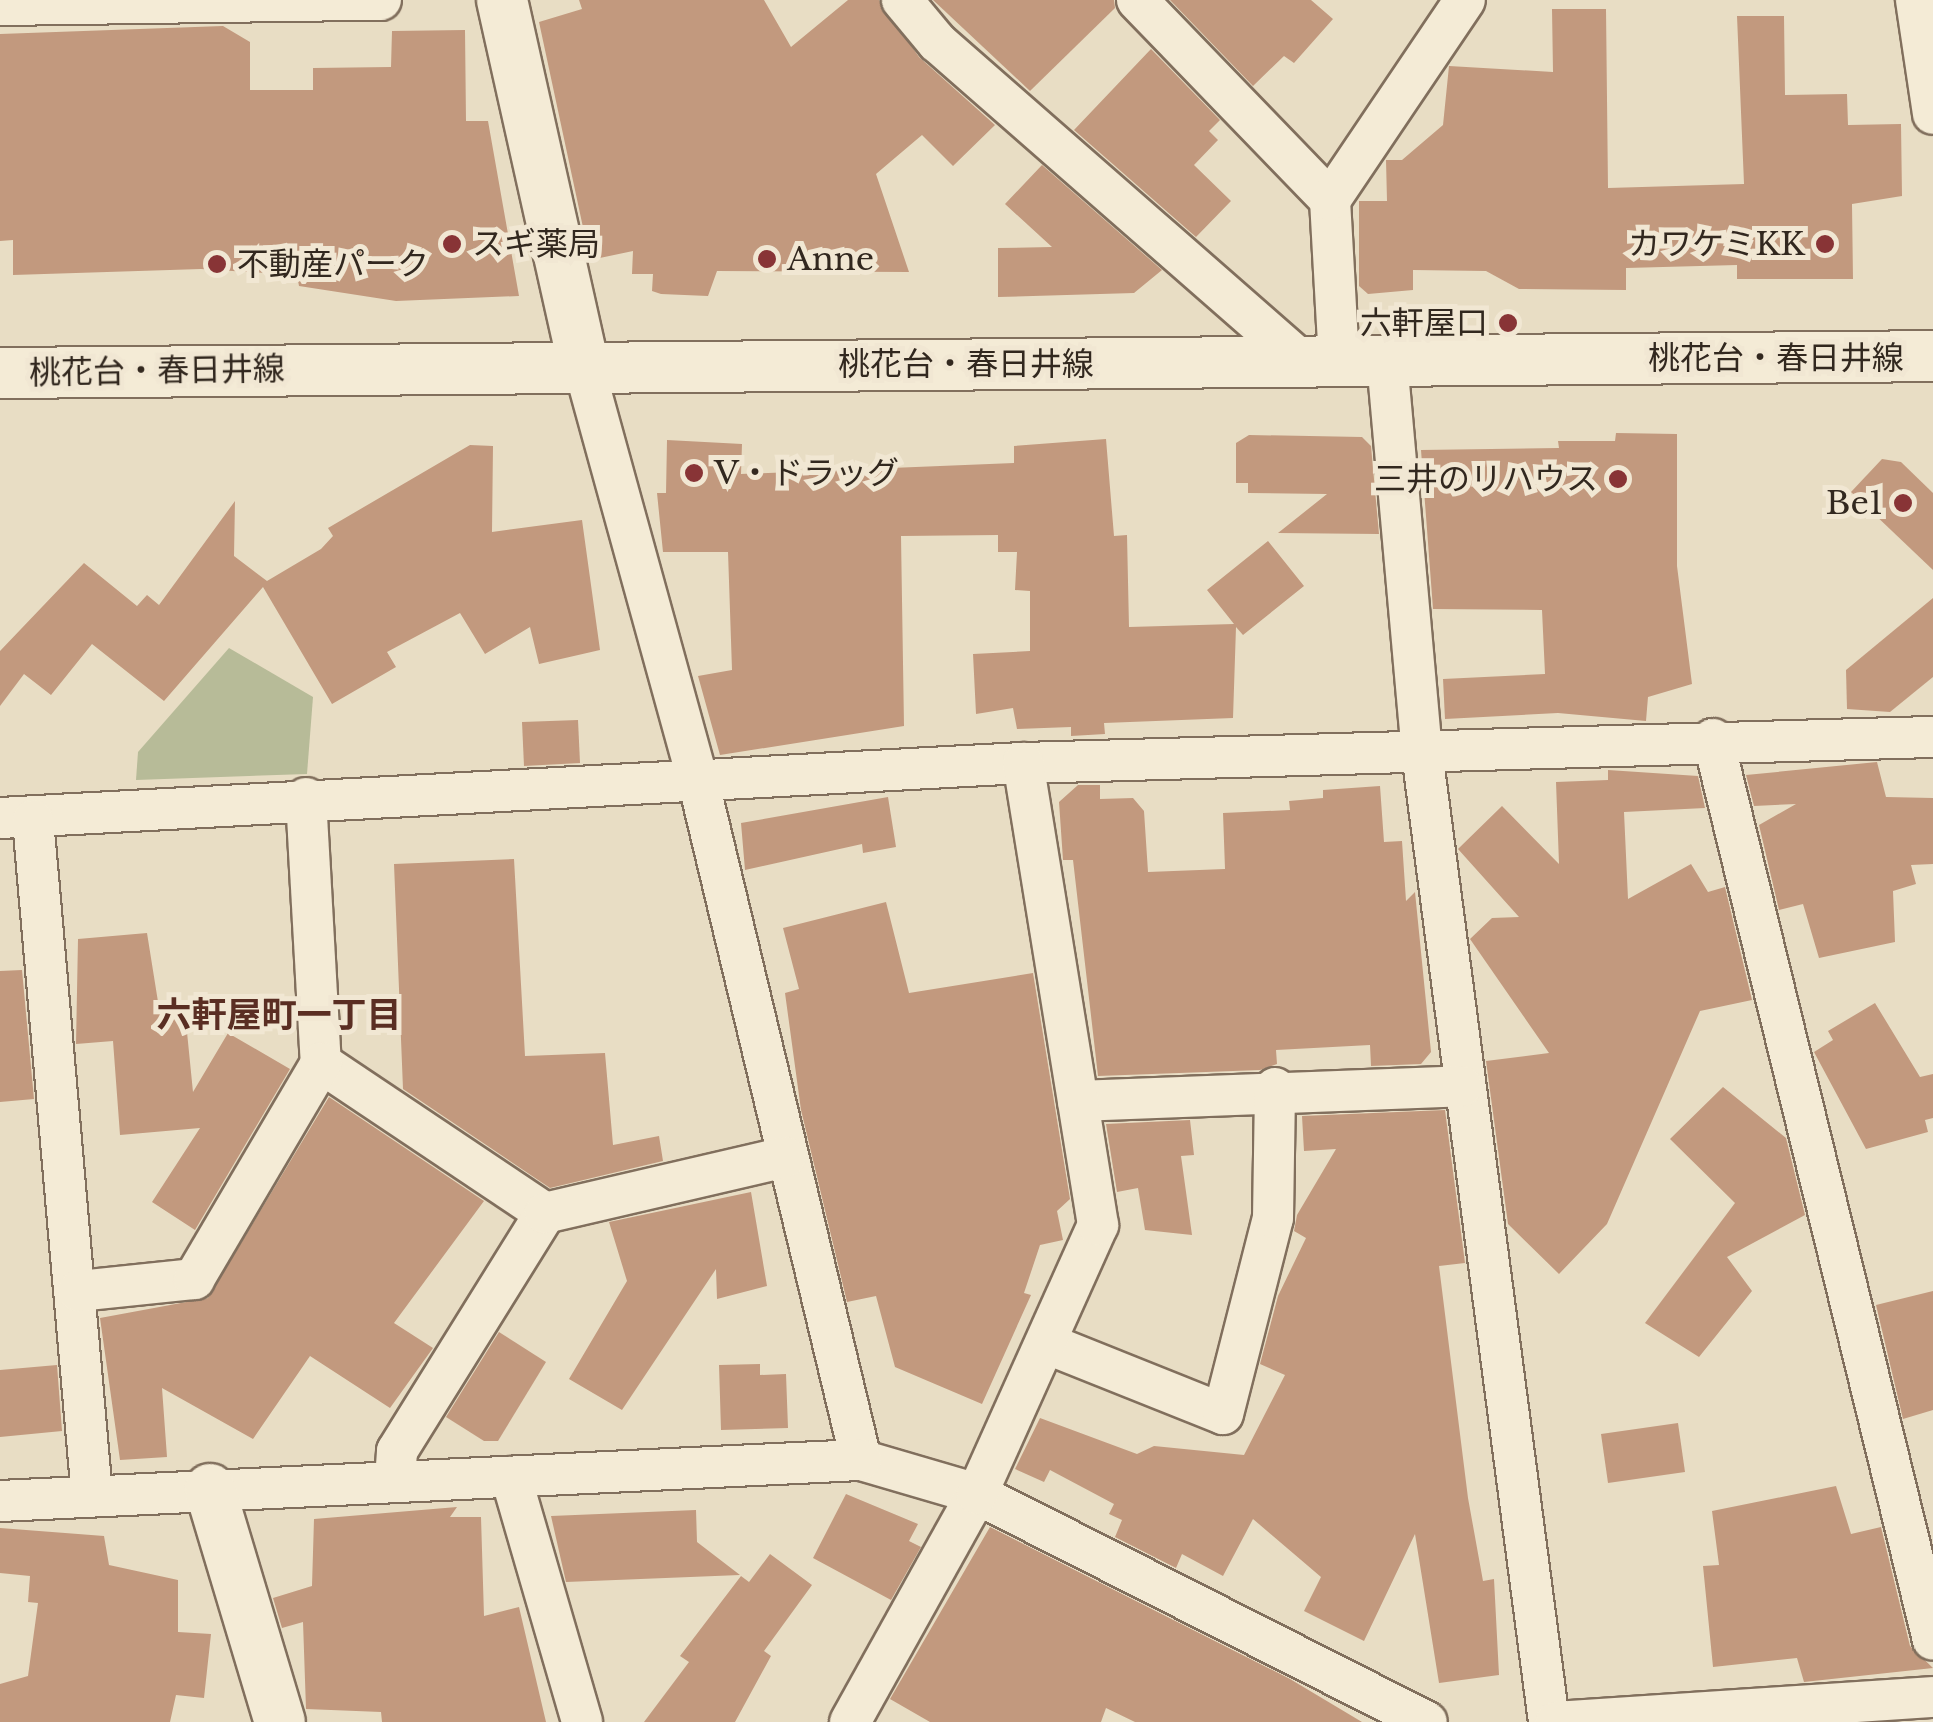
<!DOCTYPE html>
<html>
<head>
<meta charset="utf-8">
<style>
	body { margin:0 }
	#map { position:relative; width:1933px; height:1722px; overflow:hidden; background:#e8ddc4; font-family:"Libre Baskerville","Noto Sans JP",serif }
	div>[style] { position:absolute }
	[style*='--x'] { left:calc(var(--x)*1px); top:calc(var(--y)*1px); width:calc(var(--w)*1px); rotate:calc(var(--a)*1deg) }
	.cemetery>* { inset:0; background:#b7bb98 }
	.building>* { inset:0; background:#c2997e }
	.roads { filter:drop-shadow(2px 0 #816f5d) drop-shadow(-2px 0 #816f5d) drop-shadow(0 2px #816f5d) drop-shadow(0 -2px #816f5d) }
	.minor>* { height:40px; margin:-20px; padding:0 20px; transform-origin:20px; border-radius:20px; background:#f4ebd6 }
	.tertiary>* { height:50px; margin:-25px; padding:0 25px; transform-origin:25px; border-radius:25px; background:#f4ebd6 }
	.dots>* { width:28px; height:28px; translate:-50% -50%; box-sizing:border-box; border:5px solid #f1e7d3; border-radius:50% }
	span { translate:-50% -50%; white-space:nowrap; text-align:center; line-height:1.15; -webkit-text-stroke:10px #f1e7d3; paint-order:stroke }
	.poi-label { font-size:32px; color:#32281f }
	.left { translate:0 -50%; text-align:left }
	.right { translate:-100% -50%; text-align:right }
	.street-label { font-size:32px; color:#32281f }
	.neighbourhood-label { font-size:35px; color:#5a2e23; font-weight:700 }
</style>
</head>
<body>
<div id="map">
	<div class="cemetery">
		<div style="clip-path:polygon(229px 648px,313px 697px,307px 774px,136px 780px,138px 752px)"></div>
	</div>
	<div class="building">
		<div style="clip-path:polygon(579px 0,764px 0,791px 47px,848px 0,879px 0,919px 57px,995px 125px,953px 166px,922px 135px,876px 174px,909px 272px,717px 271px,708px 296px,661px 294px,652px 291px,653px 274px,632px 274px,633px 251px,595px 259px,584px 232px,539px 22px,582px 9px)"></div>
		<div style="clip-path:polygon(933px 0,1114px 0,1115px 8px,1030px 91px)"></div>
		<div style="clip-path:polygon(1170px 0,1311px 0,1333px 19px,1294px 63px,1284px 56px,1253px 86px)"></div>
		<div style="clip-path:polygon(1552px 9px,1606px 9px,1608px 188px,1744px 184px,1737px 16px,1784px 16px,1785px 95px,1847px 94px,1848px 125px,1901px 124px,1902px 196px,1852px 204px,1853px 279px,1737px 279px,1737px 265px,1626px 268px,1626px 290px,1519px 289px,1486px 271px,1413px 270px,1413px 290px,1368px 294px,1359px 286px,1359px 201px,1387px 201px,1386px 160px,1402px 160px,1443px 125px,1449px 66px,1553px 72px)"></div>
		<div style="clip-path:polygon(223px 26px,250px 42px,250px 90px,313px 90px,313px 68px,391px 67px,392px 31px,465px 30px,466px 121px,488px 121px,519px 296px,396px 301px,299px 286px,297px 275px,201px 269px,13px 275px,13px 240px,0 241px,0 34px)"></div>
		<div style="clip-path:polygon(1151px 49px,1220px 120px,1209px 131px,1218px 140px,1194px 165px,1231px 201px,1196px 237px,1074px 130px)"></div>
		<div style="clip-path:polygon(1042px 165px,1162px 270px,1134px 293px,998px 297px,998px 248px,1052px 247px,1005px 204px)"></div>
		<div style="clip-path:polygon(1616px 433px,1677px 434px,1677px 566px,1692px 684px,1648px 697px,1646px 721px,1558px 713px,1445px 719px,1443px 679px,1545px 674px,1542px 610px,1433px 609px,1421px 450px,1559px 448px,1558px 441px,1615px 441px)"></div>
		<div style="clip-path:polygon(1249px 435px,1362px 437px,1371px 446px,1379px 534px,1278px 533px,1327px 494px,1248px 493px,1248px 483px,1236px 483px,1236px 443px)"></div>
		<div style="clip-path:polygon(1106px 439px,1114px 536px,1127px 535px,1129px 627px,1234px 624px,1207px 590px,1268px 541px,1304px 586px,1243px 635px,1236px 627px,1233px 718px,1104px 723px,1105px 734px,1071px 736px,1071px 727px,1017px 729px,1013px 708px,976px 714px,973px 654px,1030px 651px,1030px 591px,1015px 590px,1017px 552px,998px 552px,998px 535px,901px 536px,904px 726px,720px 755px,698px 676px,732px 670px,728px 552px,663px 552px,657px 493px,666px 493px,667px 440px,742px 444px,741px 474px,1014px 463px,1014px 446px)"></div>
		<div style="clip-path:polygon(470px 445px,493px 446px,492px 532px,582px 520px,600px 650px,539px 664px,530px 627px,485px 654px,460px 613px,387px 652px,396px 667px,332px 704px,263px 587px,164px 701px,92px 644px,51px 695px,24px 674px,0 706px,0 651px,84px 563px,137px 606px,147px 595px,159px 605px,235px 501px,234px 556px,267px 581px,321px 549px,333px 536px,328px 528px)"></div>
		<div style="clip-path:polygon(1882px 459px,1901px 462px,1933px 493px,1933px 570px,1851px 492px)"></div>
		<div style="clip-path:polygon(1933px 598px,1933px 677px,1890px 712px,1847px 709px,1846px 670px)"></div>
		<div style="clip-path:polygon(578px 720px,580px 763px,524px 766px,522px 722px)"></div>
		<div style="clip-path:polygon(1877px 762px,1886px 797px,1933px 798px,1933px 864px,1911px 865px,1916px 884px,1893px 891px,1895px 942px,1819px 958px,1803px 904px,1779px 910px,1759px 825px,1796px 804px,1754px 806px,1746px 775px)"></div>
		<div style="clip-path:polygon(1608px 770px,1698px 776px,1705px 808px,1624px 812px,1628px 899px,1691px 864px,1708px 892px,1725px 887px,1752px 1000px,1700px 1011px,1607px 1224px,1559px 1274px,1508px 1224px,1486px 1061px,1549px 1053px,1470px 939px,1492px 918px,1519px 917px,1458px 849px,1502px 806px,1559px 864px,1556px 782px,1608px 780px)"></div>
		<div style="clip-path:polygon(1078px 785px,1100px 785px,1100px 799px,1133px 798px,1144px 811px,1148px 872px,1225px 869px,1223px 813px,1290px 810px,1289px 801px,1323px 798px,1323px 790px,1380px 786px,1384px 842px,1402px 841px,1406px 901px,1415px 892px,1431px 1052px,1421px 1064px,1371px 1066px,1370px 1045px,1276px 1050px,1277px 1064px,1260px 1070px,1098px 1076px,1073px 860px,1063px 860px,1059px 802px)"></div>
		<div style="clip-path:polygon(888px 797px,896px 847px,863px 853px,862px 844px,745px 870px,741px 823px)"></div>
		<div style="clip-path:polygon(514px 859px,525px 1056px,605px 1053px,613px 1145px,659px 1136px,663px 1161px,550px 1188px,403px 1089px,394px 864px)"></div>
		<div style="clip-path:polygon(886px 902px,909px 993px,1033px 973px,1070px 1199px,1057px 1211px,1063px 1240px,1040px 1245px,1024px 1293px,1031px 1295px,982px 1404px,895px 1367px,876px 1296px,847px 1302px,801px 1110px,785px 993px,799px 989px,783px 928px)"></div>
		<div style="clip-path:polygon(147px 933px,159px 1008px,185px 1012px,193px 1092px,228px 1033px,290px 1069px,195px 1230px,152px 1202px,200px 1128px,120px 1135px,113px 1041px,76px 1044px,78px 939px)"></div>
		<div style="clip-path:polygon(22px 970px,34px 1099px,0 1102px,0 971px)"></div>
		<div style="clip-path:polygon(1875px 1003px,1920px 1077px,1933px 1074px,1933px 1118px,1925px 1120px,1928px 1132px,1866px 1149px,1814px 1052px,1833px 1040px,1828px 1031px)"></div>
		<div style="clip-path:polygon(1723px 1087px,1786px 1138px,1805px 1215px,1727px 1257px,1752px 1291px,1699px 1357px,1645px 1323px,1735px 1203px,1670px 1139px)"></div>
		<div style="clip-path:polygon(329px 1097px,484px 1201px,394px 1323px,433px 1348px,390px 1408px,310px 1356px,253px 1439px,162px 1388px,167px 1457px,120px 1460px,100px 1318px,208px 1298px)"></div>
		<div style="clip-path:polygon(1445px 1110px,1465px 1263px,1439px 1266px,1468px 1498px,1483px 1581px,1494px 1579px,1499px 1675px,1439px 1683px,1415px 1534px,1364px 1641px,1304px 1611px,1321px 1577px,1253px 1519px,1223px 1576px,1182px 1554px,1176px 1568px,1115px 1537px,1122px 1520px,1109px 1514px,1114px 1504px,1050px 1470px,1044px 1482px,1015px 1469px,1040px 1418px,1137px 1454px,1154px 1446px,1244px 1455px,1285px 1375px,1260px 1364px,1278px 1296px,1306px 1238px,1294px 1231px,1297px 1215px,1336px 1149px,1304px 1151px,1302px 1116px)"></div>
		<div style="clip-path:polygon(1190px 1120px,1194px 1155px,1181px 1156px,1192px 1235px,1145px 1230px,1138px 1188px,1117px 1192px,1106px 1124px)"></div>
		<div style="clip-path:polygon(751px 1192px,767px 1286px,717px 1299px,716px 1269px,622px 1410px,569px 1379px,627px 1281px,609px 1222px)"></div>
		<div style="clip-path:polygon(1933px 1291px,1933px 1410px,1903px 1419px,1876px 1305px)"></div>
		<div style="clip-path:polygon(499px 1332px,546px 1362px,498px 1441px,484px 1441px,446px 1417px)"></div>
		<div style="clip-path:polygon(760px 1364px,760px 1375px,786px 1374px,788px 1428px,721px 1430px,719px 1365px)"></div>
		<div style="clip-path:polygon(57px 1365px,62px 1431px,0 1437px,0 1370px)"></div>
		<div style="clip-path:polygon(1678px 1423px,1685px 1472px,1608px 1483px,1601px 1434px)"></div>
		<div style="clip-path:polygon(1836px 1486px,1851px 1534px,1881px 1527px,1910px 1646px,1933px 1668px,1804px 1682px,1797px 1658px,1713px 1667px,1703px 1566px,1719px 1565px,1712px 1511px)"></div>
		<div style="clip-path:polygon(846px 1494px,918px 1524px,909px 1541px,921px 1547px,891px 1600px,813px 1558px)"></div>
		<div style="clip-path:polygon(457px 1507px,450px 1517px,481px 1517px,484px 1616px,519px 1607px,546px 1722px,382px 1722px,381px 1712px,306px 1709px,303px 1622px,282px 1628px,273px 1598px,312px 1586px,314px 1519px)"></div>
		<div style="clip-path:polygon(696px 1510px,697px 1542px,740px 1575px,566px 1582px,551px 1516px)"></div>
		<div style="clip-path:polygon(990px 1527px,1290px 1679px,1362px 1722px,1135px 1722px,1106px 1708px,1101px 1722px,930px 1722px,890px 1699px)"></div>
		<div style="clip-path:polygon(0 1528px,104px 1536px,109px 1565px,178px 1580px,178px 1632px,211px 1634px,204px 1698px,176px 1695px,170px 1722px,0 1722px,0 1684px,28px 1676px,38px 1603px,28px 1602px,30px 1576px,0 1573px)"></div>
		<div style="clip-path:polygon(770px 1554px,812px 1585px,764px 1651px,771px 1656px,735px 1722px,644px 1722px,689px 1662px,680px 1656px,741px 1576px,749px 1582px)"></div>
	</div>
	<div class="roads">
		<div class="minor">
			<div style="--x:902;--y:0;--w:55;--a:50.2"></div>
			<div style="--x:937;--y:42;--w:485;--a:41.2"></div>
			<div style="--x:1137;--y:0;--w:278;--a:46"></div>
			<div style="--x:1916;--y:0;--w:115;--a:81.5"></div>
			<div style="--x:0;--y:5;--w:381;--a:-0.8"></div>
			<div style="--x:1339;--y:361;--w:161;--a:-93.2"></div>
			<div style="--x:1330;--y:200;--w:241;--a:-56"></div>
			<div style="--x:1387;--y:361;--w:394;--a:84.9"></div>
			<div style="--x:1422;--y:753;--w:977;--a:82.53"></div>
			<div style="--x:584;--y:367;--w:433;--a:74.6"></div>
			<div style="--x:699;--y:784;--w:695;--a:76.52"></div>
			<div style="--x:861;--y:1460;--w:121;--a:16.3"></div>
			<div style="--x:977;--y:1494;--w:504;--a:26.87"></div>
			<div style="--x:1713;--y:739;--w:927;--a:76.28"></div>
			<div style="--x:306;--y:798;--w:265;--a:86.8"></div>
			<div style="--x:321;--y:1063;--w:270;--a:33.8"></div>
			<div style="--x:0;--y:818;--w:1024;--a:-3.08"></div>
			<div style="--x:1023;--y:763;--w:910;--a:-1.64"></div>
			<div style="--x:33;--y:820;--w:679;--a:85.01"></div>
			<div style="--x:1078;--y:1101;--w:384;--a:-2.2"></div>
			<div style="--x:78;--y:1291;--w:117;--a:-5.9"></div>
			<div style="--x:194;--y:1279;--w:251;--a:-59.5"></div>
			<div style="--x:1048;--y:1344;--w:188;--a:21.8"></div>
			<div style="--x:1223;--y:1414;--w:202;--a:-75.7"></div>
			<div style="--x:1273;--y:1218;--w:130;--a:-89.1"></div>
			<div style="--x:511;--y:1477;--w:255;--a:73.8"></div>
			<div style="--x:395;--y:1480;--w:29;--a:-86"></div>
			<div style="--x:397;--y:1451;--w:280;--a:-58.1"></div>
			<div style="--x:545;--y:1213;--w:247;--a:-13.1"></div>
			<div style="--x:0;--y:1501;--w:862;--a:-2.73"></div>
			<div style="--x:850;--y:1722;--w:261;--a:-60.9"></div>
			<div style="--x:977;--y:1494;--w:295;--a:-65.8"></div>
			<div style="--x:1098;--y:1225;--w:468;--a:-99.2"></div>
			<div style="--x:1556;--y:1722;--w:378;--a:-3.8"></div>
		</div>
		<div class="tertiary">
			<div style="--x:502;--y:0;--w:376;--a:77.4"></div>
			<div style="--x:0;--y:373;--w:1933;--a:-0.5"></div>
			<div style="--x:210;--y:1489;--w:243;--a:73.3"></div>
		</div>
	</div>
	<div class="dots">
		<div style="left:452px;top:244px;background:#883436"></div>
		<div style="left:1825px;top:244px;background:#883436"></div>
		<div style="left:767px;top:259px;background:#883436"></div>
		<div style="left:217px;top:264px;background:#883436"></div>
		<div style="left:1508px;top:323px;background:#883436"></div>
		<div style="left:694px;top:473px;background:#883436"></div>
		<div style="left:1618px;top:479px;background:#883436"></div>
		<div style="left:1903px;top:503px;background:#883436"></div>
	</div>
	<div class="poi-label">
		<span class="left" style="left:472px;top:244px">スギ薬局</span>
		<span class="right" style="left:1805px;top:244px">カワケミKK</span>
		<span class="left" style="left:787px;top:259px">Anne</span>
		<span class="left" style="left:237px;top:264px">不動産パーク</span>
		<span class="right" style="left:1488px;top:323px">六軒屋口</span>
		<span class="left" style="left:714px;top:473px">V・ドラッグ</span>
		<span class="right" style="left:1598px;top:479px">三井のリハウス</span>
		<span class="right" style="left:1883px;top:503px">Be1</span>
	</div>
	<div class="street-label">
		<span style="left:1776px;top:358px">桃花台・春日井線</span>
		<span style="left:966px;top:364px">桃花台・春日井線</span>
		<span style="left:157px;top:371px;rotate:-1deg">桃花台・春日井線</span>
	</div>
	<div class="neighbourhood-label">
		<span style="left:279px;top:1015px">六軒屋町一丁目</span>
	</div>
</div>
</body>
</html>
